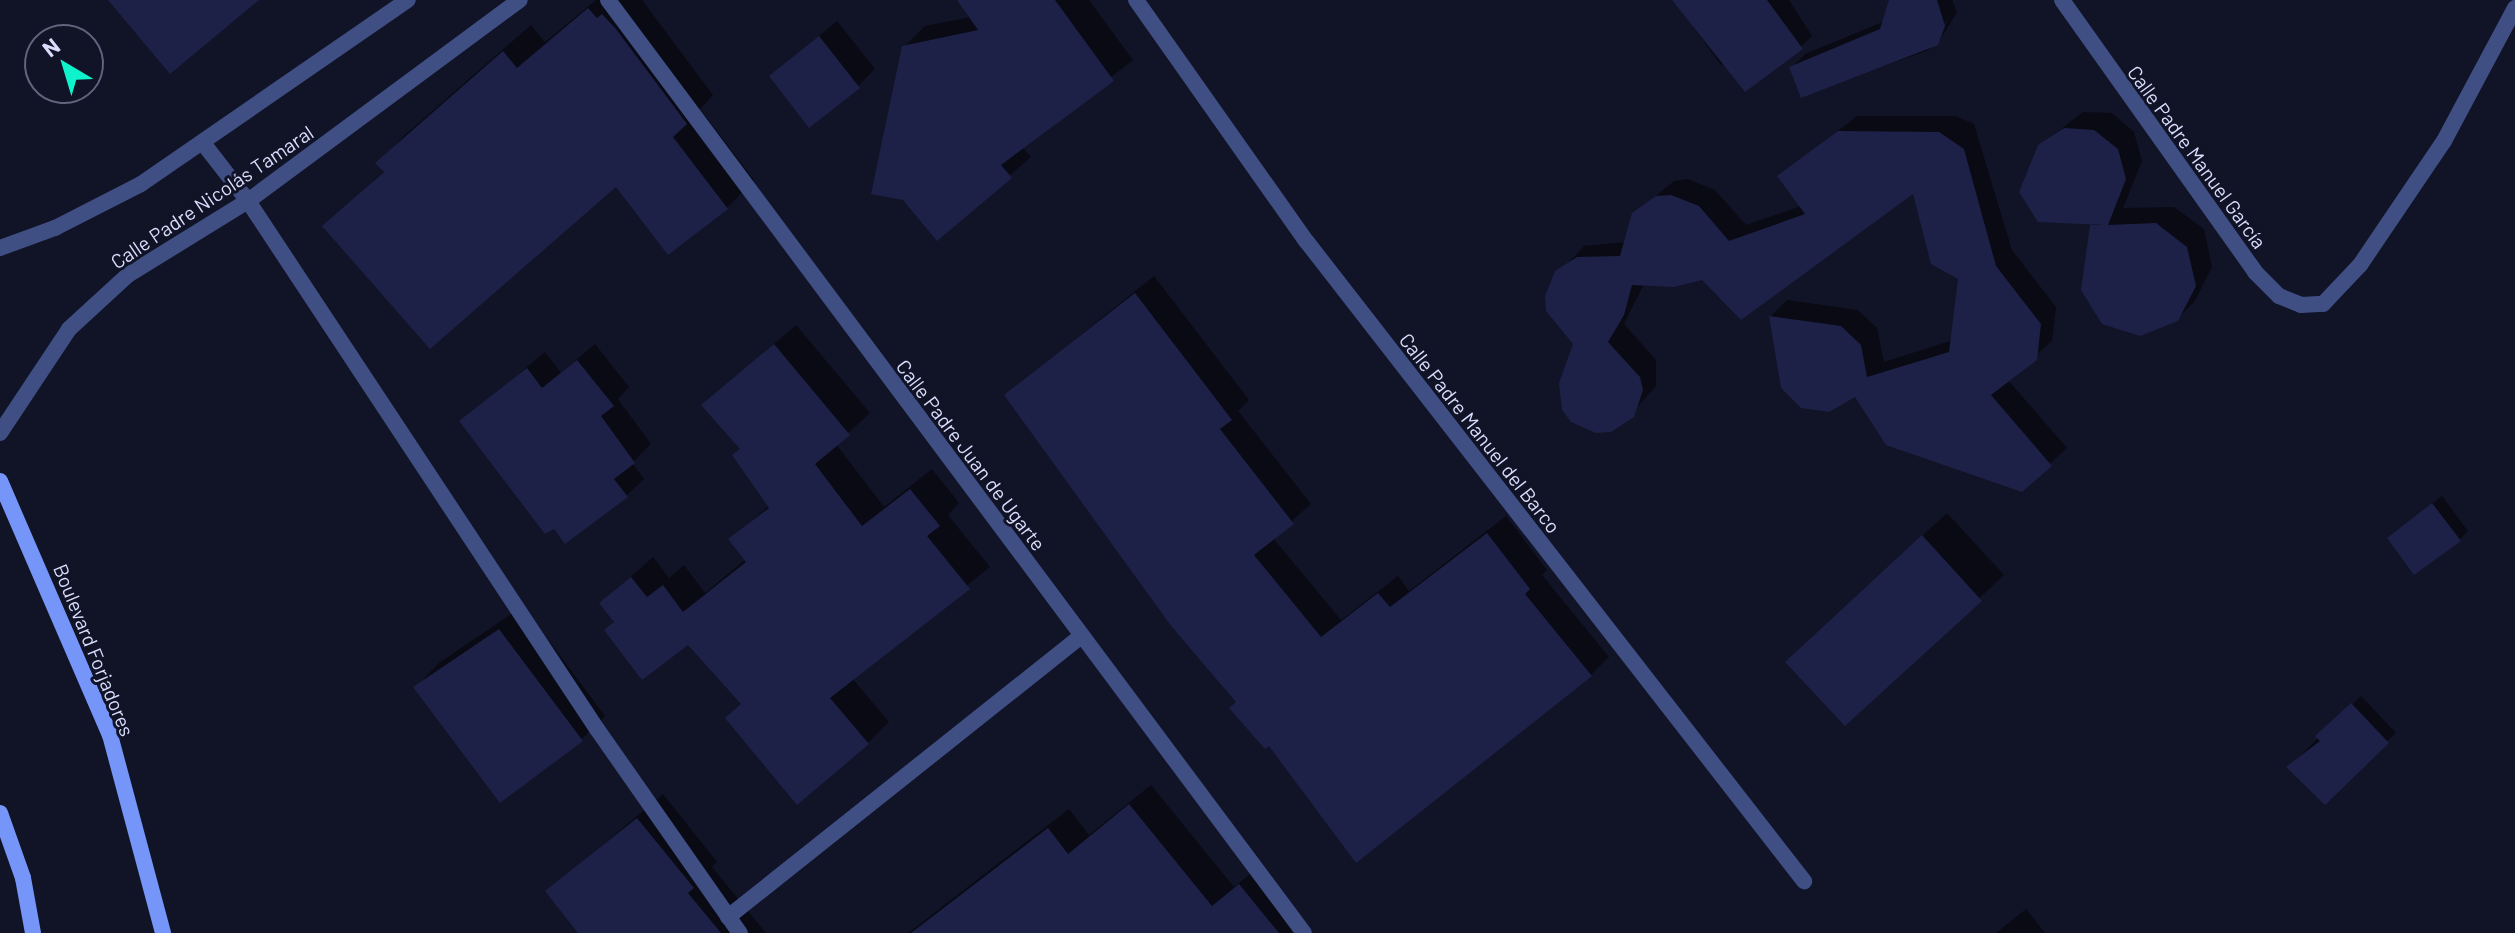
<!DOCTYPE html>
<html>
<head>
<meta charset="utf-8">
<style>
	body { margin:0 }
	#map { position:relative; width:2515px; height:933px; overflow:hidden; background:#111327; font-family:Barlow,sans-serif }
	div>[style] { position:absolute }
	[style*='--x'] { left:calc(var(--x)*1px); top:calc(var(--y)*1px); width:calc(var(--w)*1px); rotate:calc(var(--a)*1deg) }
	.shadow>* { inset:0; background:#0007 }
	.building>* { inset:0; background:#1e2147 }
	.minor>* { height:16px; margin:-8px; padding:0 8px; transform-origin:8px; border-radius:8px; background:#3f4e83 }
	.secondary>* { height:16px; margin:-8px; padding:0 8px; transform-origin:8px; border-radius:8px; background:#7595f8 }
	span { translate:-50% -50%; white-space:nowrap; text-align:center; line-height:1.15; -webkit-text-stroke:6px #111327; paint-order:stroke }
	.street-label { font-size:20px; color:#d9defd }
	.north { position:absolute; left:24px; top:24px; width:80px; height:80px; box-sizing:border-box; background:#111327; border:2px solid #61647d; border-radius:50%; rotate:322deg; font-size:22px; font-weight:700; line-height:32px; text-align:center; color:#d9defd }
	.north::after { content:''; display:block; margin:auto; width:28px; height:36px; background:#0ff3cd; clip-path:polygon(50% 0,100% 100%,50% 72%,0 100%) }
</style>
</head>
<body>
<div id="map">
	<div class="shadow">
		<div style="clip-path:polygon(596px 0,642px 0,713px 95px,700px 109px,754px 180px,727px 208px,616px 184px,325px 226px,385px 170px,378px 163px,405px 135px,531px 25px,545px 42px)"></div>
		<div style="clip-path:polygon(959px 0,1089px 0,1133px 60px,1022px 147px,1031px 157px,937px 238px,904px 47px,925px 26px,971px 17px)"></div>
		<div style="clip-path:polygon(1674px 0,1789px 0,1812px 36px,1798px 49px,1721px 65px)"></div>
		<div style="clip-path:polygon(1898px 0,1952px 0,1957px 12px,1940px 40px,1949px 16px,1929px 50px,1803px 95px,1792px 67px,1805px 54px,1885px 21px)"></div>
		<div style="clip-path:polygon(837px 21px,875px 69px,858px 86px,771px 76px)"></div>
		<div style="clip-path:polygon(2083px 112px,2112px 113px,2134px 132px,2142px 161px,2123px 208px,2174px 207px,2204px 229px,2212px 267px,2195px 301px,2177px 319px,2092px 226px,2096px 222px,2039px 146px)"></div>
		<div style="clip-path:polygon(1857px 116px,1956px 116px,1974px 124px,2012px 250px,2056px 307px,2052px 341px,2008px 380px,2067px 448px,2021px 490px,1856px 394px,1771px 316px,1787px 300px,1858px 310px,1877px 328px,1884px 362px,1953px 340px,1960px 278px,1915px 190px,1702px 277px,1644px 284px,1624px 324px,1656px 360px,1656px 386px,1622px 424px,1575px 343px,1555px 322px,1547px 296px,1550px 283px,1584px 246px,1626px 242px,1634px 214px,1674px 181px,1688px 179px,1715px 190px,1746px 225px,1801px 206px,1779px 177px)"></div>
		<div style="clip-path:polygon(1154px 276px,1249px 400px,1238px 411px,1311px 504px,1273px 538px,1341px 620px,1398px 576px,1409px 591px,1506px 516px,1547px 570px,1542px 575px,1609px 657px,1591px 675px,1238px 702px,1006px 395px)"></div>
		<div style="clip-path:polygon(796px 325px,870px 413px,836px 444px,884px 507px,932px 469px,959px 503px,948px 515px,990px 567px,852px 678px,889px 722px,868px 743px,742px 703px,689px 643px,616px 621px,602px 603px,653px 557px,669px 578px,684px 565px,705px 593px,746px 559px,731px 539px,770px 505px,742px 448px,704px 405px)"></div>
		<div style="clip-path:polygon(595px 344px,629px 387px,618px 399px,651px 444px,632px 463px,644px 479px,626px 496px,462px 422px,545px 352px,561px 373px)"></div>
		<div style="clip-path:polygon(2442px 496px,2468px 531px,2460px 539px,2389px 538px)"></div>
		<div style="clip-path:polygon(1947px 513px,2004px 575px,1845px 724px,1811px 638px)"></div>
		<div style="clip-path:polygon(523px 606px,605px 716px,581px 740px,416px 687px,439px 663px)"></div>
		<div style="clip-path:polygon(2361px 696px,2396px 733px,2325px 802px,2297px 759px)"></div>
		<div style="clip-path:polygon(1151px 785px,1234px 887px,1261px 865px,1298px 933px,908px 933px,1069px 809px,1089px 835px)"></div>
		<div style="clip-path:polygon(663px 794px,717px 862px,712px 867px,766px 933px,581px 933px,548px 891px)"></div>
		<div style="clip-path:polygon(2026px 909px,2045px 933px,1996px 933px)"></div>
	</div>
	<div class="building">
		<div style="clip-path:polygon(108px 0,259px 0,170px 74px)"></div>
		<div style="clip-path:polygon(957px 0,1055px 0,1114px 81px,1001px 165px,1012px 178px,937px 241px,903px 200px,871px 194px,902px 46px,978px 30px)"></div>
		<div style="clip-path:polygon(1672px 0,1767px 0,1803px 49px,1745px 92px)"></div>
		<div style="clip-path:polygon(1889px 0,1937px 0,1945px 26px,1938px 45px,1801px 98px,1789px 67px,1880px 29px)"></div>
		<div style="clip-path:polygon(588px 8px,597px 18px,602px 14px,616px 29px,687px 124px,673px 137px,728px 209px,668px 255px,616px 187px,430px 349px,322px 226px,384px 172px,375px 163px,503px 51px,517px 68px)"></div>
		<div style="clip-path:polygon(819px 36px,860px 88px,809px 128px,769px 76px)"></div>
		<div style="clip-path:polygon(2064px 128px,2094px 130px,2118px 149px,2126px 179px,2108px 225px,2156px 223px,2187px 247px,2196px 286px,2178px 321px,2140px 336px,2102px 324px,2081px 290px,2090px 225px,2105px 225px,2038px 222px,2019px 192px,2038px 145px)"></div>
		<div style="clip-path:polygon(1838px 131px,1939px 132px,1964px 149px,1996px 266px,2041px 324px,2037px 360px,1991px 395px,2052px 466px,2022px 492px,1886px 445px,1855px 397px,1829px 412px,1801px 408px,1781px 388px,1769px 316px,1841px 326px,1861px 345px,1867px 377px,1949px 352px,1958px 279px,1931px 264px,1913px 194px,1741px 320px,1702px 280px,1674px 287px,1632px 285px,1624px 315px,1608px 342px,1640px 377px,1643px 390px,1634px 417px,1611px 432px,1596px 433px,1571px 422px,1562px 410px,1559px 383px,1573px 344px,1546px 311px,1545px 296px,1555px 271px,1577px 257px,1620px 256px,1632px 213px,1656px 196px,1671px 195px,1699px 206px,1729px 241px,1805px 214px,1777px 176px)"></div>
		<div style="clip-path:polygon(1135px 293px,1232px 420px,1220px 429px,1294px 524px,1254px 555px,1321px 637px,1378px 593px,1390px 607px,1487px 533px,1530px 589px,1525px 594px,1592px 676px,1356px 863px,1269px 746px,1265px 749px,1229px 708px,1236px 702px,1172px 627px,1004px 395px)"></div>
		<div style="clip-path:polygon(774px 344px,850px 435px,815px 464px,862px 526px,910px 489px,940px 526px,927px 536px,970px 589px,830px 698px,869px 744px,797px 805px,725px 718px,741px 704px,688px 645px,642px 680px,604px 630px,614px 622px,599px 603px,631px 577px,647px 597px,663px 585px,683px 612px,746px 562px,728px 539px,769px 508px,732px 455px,740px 449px,701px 405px)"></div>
		<div style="clip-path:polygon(577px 360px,614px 406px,601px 416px,635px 463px,614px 479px,628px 497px,565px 544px,554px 529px,545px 534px,459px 421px,527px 368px,542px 388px)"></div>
		<div style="clip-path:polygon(2432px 503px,2461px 541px,2414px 575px,2387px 538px)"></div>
		<div style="clip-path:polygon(1922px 535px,1982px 601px,1845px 726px,1785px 662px)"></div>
		<div style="clip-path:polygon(499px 629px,583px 741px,500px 803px,413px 687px)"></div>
		<div style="clip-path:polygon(2351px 703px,2389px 743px,2325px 805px,2286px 767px,2320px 741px,2315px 736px)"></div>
		<div style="clip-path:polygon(1129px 804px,1212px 906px,1239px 884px,1279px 933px,911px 933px,1048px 828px,1068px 854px)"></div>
		<div style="clip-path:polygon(637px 818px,694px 888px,688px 893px,721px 933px,578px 933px,545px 891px)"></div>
	</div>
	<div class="minor">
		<div style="--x:608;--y:0;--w:1164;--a:53.28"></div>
		<div style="--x:1136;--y:0;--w:296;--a:54.8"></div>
		<div style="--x:1307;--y:242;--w:810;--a:52.13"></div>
		<div style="--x:2062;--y:0;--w:334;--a:54.6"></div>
		<div style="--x:2255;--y:272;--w:34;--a:45"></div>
		<div style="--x:2279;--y:296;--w:24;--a:22"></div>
		<div style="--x:2301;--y:305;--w:22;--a:-3"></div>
		<div style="--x:2323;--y:304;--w:54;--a:-46.5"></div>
		<div style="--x:2360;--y:265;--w:150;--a:-55.9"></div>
		<div style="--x:2444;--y:141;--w:151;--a:-61.9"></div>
		<div style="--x:203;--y:143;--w:73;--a:52.2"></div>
		<div style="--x:248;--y:201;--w:633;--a:56.54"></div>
		<div style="--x:597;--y:729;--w:249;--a:55"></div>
		<div style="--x:0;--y:248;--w:59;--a:-20"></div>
		<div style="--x:55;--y:228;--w:97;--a:-27.1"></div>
		<div style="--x:141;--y:184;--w:324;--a:-34.6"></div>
		<div style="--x:0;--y:433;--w:125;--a:-56.4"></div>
		<div style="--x:69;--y:329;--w:80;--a:-42.5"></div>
		<div style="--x:128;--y:275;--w:141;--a:-31.7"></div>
		<div style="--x:248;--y:201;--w:338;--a:-36.5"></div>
		<div style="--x:728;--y:917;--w:451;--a:-38.5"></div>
	</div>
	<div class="secondary">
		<div style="--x:0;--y:481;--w:277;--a:66.6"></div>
		<div style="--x:110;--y:735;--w:205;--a:75"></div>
		<div style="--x:0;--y:813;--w:69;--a:70.5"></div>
		<div style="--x:23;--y:878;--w:56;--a:79.7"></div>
	</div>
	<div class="street-label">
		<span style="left:2197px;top:157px;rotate:54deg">Calle Padre Manuel García</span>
		<span style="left:212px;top:197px;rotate:-34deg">Calle Padre Nicolás Tamaral</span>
		<span style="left:1480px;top:433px;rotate:52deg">Calle Padre Manuel del Barco</span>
		<span style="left:971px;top:455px;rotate:53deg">Calle Padre Juan de Ugarte</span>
		<span style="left:94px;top:650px;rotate:68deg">Boulevard Forjadores</span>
	</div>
	<div class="north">N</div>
</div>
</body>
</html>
